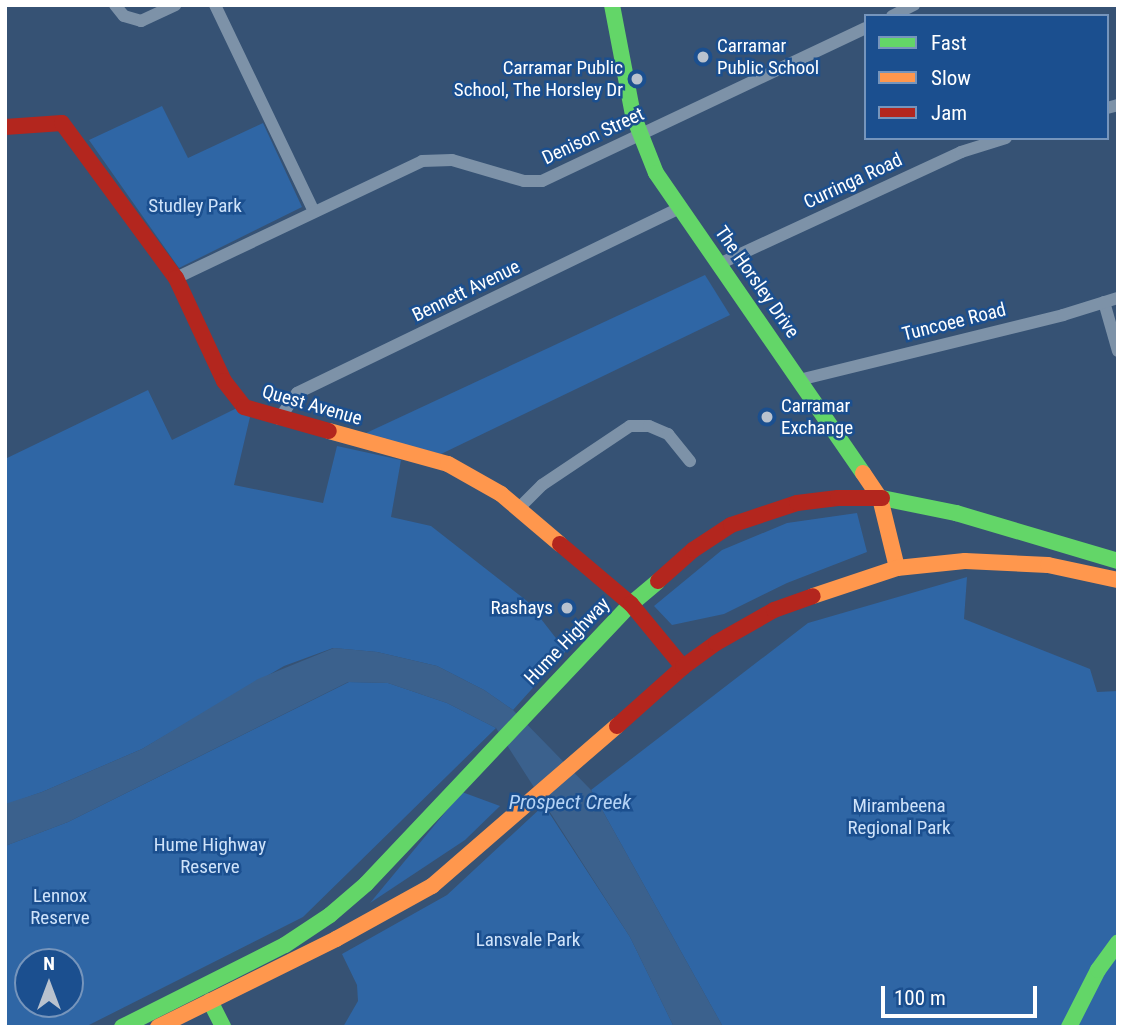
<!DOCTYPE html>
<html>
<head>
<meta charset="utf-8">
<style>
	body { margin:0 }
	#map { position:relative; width:1123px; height:1032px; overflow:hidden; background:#365274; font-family:"Roboto Condensed",sans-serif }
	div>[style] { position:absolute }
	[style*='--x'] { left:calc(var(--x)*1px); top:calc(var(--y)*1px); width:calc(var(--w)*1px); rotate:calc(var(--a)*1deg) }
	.green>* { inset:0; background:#2f66a5 }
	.water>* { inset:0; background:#3b618d }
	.street>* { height:12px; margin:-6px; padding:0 6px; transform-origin:6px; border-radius:6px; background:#7d92a8 }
	.fast>* { height:16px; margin:-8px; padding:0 8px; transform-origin:8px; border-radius:8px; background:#63d668 }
	.slow>* { height:16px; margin:-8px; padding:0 8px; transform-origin:8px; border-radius:8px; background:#ff974d }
	.jam>* { height:16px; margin:-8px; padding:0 8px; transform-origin:8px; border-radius:8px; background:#b3261e }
	.dots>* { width:19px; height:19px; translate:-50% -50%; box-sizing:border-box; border:4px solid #1b4f8f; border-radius:50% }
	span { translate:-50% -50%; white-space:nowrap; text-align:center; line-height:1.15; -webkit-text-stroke:5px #1b4f8f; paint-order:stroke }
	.poi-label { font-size:19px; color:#fff }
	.left { translate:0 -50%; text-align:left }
	.right { translate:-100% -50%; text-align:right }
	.street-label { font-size:19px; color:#fff }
	.park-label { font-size:19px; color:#cfe3fa }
	.water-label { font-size:21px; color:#b5d3f5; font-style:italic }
	.frame { position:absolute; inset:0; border:7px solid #fff; pointer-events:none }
	.legend { position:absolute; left:864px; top:14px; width:245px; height:126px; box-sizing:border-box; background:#1b4f8f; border:2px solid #7695bc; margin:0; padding:9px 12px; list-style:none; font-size:21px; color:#fff }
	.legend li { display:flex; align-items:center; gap:14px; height:35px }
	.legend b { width:35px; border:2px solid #7695bc }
	.north { position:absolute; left:14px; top:948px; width:70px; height:70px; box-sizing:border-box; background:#1b4f8f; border:2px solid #7695bc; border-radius:50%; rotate:0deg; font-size:19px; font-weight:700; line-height:28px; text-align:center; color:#fff }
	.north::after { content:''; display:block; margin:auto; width:24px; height:32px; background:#b9c2ce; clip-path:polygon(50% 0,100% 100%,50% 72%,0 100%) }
	.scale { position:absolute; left:881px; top:986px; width:156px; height:32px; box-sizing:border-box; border:4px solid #fff; border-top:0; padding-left:9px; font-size:21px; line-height:24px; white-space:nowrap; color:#fff; -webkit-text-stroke:5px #1b4f8f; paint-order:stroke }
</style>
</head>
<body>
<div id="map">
	<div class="green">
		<div style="clip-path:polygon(162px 106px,188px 158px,263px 123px,302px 207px,179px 268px,89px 140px)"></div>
		<div style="clip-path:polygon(705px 275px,730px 315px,441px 454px,364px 434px)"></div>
		<div style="clip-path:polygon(148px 390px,172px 440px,239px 407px,250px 417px,234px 485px,323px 503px,337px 446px,401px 460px,391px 517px,431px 526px,527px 601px,566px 651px,513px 710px,484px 690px,437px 666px,377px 652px,333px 648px,284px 666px,142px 749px,42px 792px,5px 805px,5px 459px)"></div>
		<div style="clip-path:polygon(857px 513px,867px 552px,787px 583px,724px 614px,672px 625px,654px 606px,722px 550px,787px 523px)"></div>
		<div style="clip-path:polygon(967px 577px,964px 619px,1090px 669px,1097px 692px,1118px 691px,1118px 1027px,723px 1027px,591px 790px,808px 623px)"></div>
		<div style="clip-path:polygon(evenodd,349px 682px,388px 683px,447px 703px,496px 728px,303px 917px,85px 1027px,5px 1027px,5px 846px,68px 822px,349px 682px,28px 962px,70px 962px,70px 1004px,28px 1004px,28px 962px)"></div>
		<div style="clip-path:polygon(462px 792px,500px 806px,465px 840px,370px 903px)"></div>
		<div style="clip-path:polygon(544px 805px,630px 937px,674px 1027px,343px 1027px,358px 1001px,357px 985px,342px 954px,447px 895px)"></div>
	</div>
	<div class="water">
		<div style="clip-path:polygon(334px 648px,377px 652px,437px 666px,484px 690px,513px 710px,591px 790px,723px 1027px,674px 1027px,630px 937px,496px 728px,447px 703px,388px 683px,348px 682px,68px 822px,5px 846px,5px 804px,42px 792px,142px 749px,258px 679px)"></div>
	</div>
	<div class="street">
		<div style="--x:115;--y:5;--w:14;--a:51"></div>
		<div style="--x:124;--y:16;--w:18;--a:16"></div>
		<div style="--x:141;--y:21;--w:38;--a:-25"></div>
		<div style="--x:215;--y:5;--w:229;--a:64.4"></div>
		<div style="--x:892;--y:16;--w:25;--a:-27"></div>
		<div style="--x:1107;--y:108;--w:11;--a:-15"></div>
		<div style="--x:719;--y:264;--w:267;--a:-24.8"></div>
		<div style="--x:961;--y:152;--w:47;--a:-17.3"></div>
		<div style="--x:176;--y:278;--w:272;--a:-25.4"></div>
		<div style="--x:422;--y:161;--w:30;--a:-2"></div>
		<div style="--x:452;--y:160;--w:75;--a:16.3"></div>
		<div style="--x:524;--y:181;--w:18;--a:0"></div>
		<div style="--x:542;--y:181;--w:358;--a:-25.3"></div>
		<div style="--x:1104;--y:302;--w:51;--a:74.1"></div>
		<div style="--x:799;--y:380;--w:272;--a:-13.8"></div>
		<div style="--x:1063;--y:315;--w:58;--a:-17.2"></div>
		<div style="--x:279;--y:419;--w:32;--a:-55"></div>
		<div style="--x:297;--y:393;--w:425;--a:-25.8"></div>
		<div style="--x:518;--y:509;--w:34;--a:-45"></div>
		<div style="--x:542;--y:485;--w:106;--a:-33.8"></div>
		<div style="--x:630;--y:426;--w:19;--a:0"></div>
		<div style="--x:649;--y:426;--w:21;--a:23"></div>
		<div style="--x:668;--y:434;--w:35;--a:51"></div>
	</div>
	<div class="fast">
		<div style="--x:612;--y:5;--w:112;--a:79.2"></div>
		<div style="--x:633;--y:115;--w:62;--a:68.4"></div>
		<div style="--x:656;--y:173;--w:364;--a:55.4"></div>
		<div style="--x:882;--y:498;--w:76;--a:11.5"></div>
		<div style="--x:956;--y:513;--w:169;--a:16.5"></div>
		<div style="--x:210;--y:1001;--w:29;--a:63"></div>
		<div style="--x:122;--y:1027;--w:182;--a:-26.7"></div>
		<div style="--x:285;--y:945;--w:54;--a:-33.7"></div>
		<div style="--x:330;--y:915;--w:48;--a:-40.7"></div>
		<div style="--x:366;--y:884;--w:386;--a:-46.6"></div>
		<div style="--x:631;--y:604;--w:35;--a:-40"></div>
		<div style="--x:1069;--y:1027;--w:64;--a:-63"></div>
		<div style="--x:1098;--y:970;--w:34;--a:-54"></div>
	</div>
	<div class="slow">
		<div style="--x:329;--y:431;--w:123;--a:15.5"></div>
		<div style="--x:448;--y:464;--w:61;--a:29.5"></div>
		<div style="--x:501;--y:494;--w:77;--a:40.3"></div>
		<div style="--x:863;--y:473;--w:30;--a:56"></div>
		<div style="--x:880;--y:498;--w:72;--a:76.3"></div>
		<div style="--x:813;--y:596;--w:89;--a:-18.4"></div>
		<div style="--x:897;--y:568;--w:68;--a:-5.9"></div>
		<div style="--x:965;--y:561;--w:83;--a:2.8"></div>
		<div style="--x:1048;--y:565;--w:72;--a:12.1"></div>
		<div style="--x:158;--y:1027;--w:199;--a:-26.3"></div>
		<div style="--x:336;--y:939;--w:110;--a:-28.9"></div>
		<div style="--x:432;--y:886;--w:245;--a:-40.9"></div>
	</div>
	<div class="jam">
		<div style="--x:5;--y:127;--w:57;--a:-4"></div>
		<div style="--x:62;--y:123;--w:192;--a:53.7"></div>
		<div style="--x:176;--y:278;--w:114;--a:65"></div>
		<div style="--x:224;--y:381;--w:33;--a:52"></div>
		<div style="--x:244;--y:407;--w:88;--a:15.8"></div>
		<div style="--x:560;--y:544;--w:93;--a:40.2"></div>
		<div style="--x:631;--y:604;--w:82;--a:50.5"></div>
		<div style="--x:658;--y:581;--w:47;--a:-41.5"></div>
		<div style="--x:693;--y:550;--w:45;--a:-33.3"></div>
		<div style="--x:731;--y:525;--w:70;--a:-18.4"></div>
		<div style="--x:797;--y:503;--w:41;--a:-7"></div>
		<div style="--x:838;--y:498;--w:44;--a:0"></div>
		<div style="--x:617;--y:726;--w:89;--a:-41.8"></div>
		<div style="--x:683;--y:667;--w:41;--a:-36"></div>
		<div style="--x:716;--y:643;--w:67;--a:-29.6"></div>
		<div style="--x:774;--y:610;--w:41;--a:-19.7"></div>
	</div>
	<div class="dots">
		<div style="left:703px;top:57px;background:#b9c2ce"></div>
		<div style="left:637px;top:79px;background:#b9c2ce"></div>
		<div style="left:767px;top:417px;background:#b9c2ce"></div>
		<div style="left:567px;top:608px;background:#b9c2ce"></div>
	</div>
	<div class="poi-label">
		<span class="left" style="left:717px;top:57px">Carramar<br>Public School</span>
		<span class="right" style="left:623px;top:79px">Carramar Public<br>School, The Horsley Dr</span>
		<span class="left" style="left:781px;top:417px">Carramar<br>Exchange</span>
		<span class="right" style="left:553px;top:608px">Rashays</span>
	</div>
	<div class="street-label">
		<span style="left:593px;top:136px;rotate:-25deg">Denison Street</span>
		<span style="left:853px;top:181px;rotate:-25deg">Curringa Road</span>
		<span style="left:757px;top:282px;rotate:55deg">The Horsley Drive</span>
		<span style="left:466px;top:291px;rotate:-26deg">Bennett Avenue</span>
		<span style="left:954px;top:322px;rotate:-14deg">Tuncoee Road</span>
		<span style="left:312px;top:405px;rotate:16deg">Quest Avenue</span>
		<span style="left:567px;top:641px;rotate:-46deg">Hume Highway</span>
	</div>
	<div class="park-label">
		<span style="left:195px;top:206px">Studley Park</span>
		<span style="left:899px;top:817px">Mirambeena<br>Regional Park</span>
		<span style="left:210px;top:856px">Hume Highway<br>Reserve</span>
		<span style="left:60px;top:907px">Lennox<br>Reserve</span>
		<span style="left:528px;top:940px">Lansvale Park</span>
	</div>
	<div class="water-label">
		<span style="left:570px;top:802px">Prospect Creek</span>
	</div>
	<div class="frame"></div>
	<ul class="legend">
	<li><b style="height:9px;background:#63d668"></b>Fast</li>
	<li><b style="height:9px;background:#ff974d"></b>Slow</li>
	<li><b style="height:9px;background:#b3261e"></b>Jam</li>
	</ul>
	<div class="north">N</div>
	<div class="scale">100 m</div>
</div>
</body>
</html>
